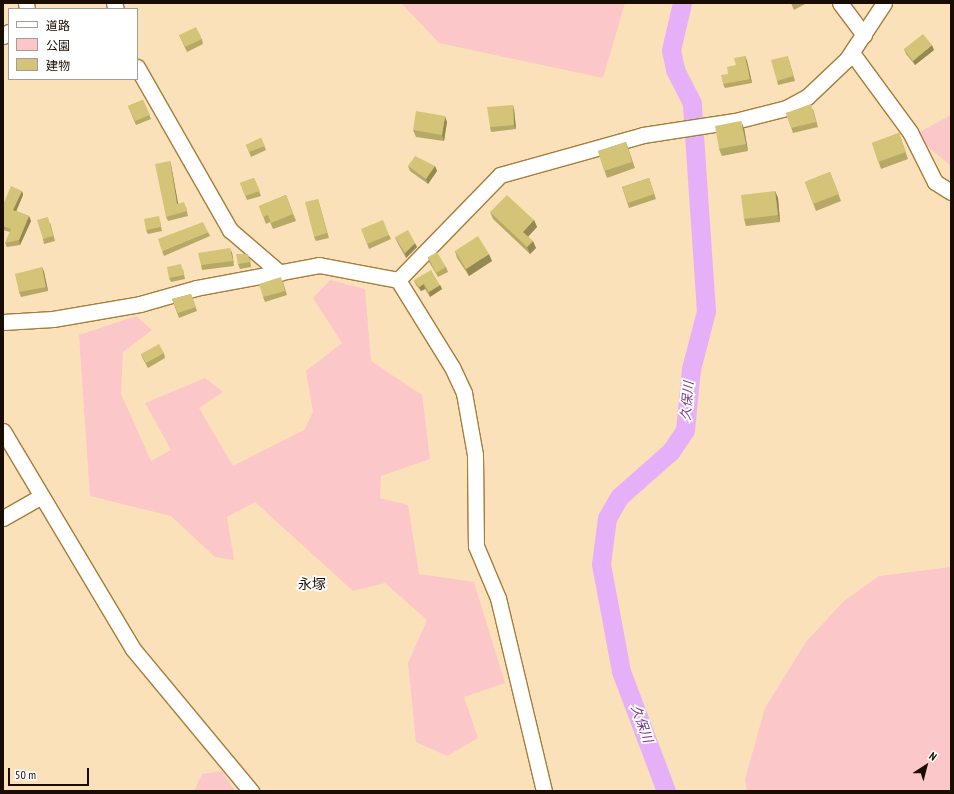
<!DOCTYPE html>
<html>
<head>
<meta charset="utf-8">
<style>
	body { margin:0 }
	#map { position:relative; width:954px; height:794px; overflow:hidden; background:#fbe1b9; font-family:"PT Sans Narrow","Noto Sans JP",sans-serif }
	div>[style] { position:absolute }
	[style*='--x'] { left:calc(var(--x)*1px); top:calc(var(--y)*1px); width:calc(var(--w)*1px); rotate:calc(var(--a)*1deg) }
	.green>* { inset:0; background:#fcc7c8 }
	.river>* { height:19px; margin:-9.5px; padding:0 9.5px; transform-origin:9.5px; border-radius:9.5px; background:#e5b0f7 }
	.roads { filter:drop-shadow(1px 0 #a67d3a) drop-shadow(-1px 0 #a67d3a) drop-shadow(0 1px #a67d3a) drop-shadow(0 -1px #a67d3a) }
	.minor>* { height:15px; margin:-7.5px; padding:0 7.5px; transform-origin:7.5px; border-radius:7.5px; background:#fff }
	.wall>* { inset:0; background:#b6a966 }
	.shaded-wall>* { inset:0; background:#948953 }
	.building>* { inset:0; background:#d4c477 }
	span { translate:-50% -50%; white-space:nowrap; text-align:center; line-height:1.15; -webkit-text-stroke:3.5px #fff; paint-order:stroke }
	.water-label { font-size:13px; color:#733486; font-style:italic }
	.quarter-label { font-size:14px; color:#190c00 }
	.frame { position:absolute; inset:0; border:4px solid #190c00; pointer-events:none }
	.legend { position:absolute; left:8px; top:8px; width:130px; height:72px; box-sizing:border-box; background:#fff; border:1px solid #a39e99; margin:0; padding:5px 7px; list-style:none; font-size:12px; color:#190c00 }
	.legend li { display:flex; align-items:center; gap:8px; height:20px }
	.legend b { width:20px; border:1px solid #a39e99 }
	.north { position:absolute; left:906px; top:746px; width:40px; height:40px; -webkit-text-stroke:3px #fff; paint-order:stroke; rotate:36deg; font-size:11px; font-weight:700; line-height:16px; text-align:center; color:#190c00 }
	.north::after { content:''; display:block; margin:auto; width:14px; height:18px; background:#190c00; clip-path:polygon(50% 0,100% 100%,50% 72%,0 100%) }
	.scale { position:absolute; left:8px; top:768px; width:81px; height:18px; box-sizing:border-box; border:2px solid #190c00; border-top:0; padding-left:5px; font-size:12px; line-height:14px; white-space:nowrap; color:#190c00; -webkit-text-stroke:3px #fff; paint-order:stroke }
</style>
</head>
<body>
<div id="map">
	<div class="green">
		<div style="clip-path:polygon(401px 3px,625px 3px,603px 78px,439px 43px)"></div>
		<div style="clip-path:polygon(951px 115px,951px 166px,914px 135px)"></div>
		<div style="clip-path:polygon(330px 280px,365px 289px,371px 361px,422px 395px,430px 459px,381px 476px,380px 498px,408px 505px,419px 574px,474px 582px,505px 683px,464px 697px,478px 738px,447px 756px,416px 742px,408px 663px,427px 620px,385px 583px,353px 591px,255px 502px,227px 517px,234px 560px,215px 557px,171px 516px,90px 496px,79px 335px,136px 316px,152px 330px,123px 352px,121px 394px,151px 461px,171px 450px,145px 403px,205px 378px,223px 392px,199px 408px,233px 466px,304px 430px,313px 412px,306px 371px,342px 343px,313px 298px)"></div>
		<div style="clip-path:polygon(951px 567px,951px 791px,747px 791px,745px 779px,765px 708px,806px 642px,844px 601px,879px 576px)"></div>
		<div style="clip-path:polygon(222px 771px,235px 791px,194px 791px,202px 774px)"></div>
	</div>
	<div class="river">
		<div style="--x:666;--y:791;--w:128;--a:-110.6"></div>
		<div style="--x:621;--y:671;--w:109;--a:-100.6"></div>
		<div style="--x:601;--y:564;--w:46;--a:-82.6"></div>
		<div style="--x:607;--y:518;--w:24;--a:-60"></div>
		<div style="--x:619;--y:497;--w:69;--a:-41.5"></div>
		<div style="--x:671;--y:451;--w:25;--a:-56"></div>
		<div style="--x:685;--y:430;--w:61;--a:-84.4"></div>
		<div style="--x:691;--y:369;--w:60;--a:-75.5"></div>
		<div style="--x:706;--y:311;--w:208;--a:-93.9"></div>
		<div style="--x:692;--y:103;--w:38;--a:-117"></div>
		<div style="--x:675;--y:69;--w:19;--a:-102"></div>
		<div style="--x:671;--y:50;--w:48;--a:-76.8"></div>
	</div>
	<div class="roads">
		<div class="minor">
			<div style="--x:26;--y:3;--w:6;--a:81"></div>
			<div style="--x:114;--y:3;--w:6;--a:72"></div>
			<div style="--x:840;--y:3;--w:40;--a:53"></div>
			<div style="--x:3;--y:36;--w:7;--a:-34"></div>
			<div style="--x:852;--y:53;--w:98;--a:53.7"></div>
			<div style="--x:910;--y:132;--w:56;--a:63.4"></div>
			<div style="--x:935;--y:182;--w:19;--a:32"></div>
			<div style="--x:137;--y:67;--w:188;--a:60.3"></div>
			<div style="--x:230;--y:230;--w:66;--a:40.7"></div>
			<div style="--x:398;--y:280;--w:146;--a:-45.8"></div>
			<div style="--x:500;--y:175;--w:148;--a:-15.6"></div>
			<div style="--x:643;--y:135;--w:93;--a:-8.7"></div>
			<div style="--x:735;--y:121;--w:53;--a:-14.3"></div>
			<div style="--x:786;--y:108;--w:24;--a:-28"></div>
			<div style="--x:807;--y:97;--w:55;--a:-43.5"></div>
			<div style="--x:847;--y:59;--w:67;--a:-56.5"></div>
			<div style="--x:3;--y:322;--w:50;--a:-3.4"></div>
			<div style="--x:53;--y:319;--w:88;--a:-9.8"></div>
			<div style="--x:140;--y:304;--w:58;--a:-15.9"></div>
			<div style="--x:196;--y:288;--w:125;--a:-10.6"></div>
			<div style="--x:319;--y:265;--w:80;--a:10.8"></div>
			<div style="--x:398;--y:280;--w:102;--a:58.2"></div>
			<div style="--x:452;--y:367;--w:29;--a:65"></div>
			<div style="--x:464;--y:393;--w:63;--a:79.9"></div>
			<div style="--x:475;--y:455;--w:91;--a:89.4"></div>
			<div style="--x:476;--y:546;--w:56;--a:67.1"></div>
			<div style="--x:498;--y:598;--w:198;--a:76.6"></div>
			<div style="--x:3;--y:431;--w:254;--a:59.2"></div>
			<div style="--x:133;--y:649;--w:185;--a:50.3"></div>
			<div style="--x:3;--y:518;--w:43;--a:-29.6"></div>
		</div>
	</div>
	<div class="wall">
		<div style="clip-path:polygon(791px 3px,807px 3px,794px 10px)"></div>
		<div style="clip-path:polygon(179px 35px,202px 39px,203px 44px,187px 52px)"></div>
		<div style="clip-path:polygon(904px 49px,934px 50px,915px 65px,906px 54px)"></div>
		<div style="clip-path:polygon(745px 56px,747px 61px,752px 83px,725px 88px,723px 84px,728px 74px,736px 65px)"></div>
		<div style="clip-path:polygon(789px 60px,795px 81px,778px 85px,777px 81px)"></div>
		<div style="clip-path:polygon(143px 100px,151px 119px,136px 125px,128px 106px)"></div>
		<div style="clip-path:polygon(514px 109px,516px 129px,491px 132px,490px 127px)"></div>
		<div style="clip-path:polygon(813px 109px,818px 127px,793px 133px,786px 113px)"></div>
		<div style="clip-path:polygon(447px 122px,444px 141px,416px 137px,413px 130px)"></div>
		<div style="clip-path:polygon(744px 128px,748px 151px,722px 156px,719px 149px)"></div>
		<div style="clip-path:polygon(899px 133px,908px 159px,881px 169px,872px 143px)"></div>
		<div style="clip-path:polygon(261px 138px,266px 150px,251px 157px,246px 145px)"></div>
		<div style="clip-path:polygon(626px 142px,635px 168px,607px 178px,598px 151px)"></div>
		<div style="clip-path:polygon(170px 161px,171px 165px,178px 204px,186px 207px,188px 216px,168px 221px,166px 217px)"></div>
		<div style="clip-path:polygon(408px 166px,435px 166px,437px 171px,428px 184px,410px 171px)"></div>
		<div style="clip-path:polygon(830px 172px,841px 201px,816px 211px,805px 182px)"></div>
		<div style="clip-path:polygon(254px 178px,261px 196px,247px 200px,240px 183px)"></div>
		<div style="clip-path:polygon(649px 178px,656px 199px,629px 208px,622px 187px)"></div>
		<div style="clip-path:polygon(22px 191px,23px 195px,16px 211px,29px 216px,31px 221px,20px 245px,7px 247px,5px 243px,10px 232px,3px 230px,3px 205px)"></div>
		<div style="clip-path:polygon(775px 191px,778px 198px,780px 222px,746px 226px,744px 219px)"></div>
		<div style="clip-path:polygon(286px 195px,296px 221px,273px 229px,270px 222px,266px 224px,259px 206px)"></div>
		<div style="clip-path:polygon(318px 199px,329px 238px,316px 241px,314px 237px)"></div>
		<div style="clip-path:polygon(490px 212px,534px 220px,537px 227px,528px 236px,536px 248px,530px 254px,493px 219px)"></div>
		<div style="clip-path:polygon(160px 221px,162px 231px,148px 234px,146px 230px)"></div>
		<div style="clip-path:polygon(50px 222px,55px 241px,44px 244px,43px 239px)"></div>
		<div style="clip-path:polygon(208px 232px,210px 236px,164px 256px,162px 251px)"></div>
		<div style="clip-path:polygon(363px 233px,389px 235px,391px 239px,369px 249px)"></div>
		<div style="clip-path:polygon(395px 237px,417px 247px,406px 258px,397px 242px)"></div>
		<div style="clip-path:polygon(455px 251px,492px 261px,469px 276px,457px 258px)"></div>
		<div style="clip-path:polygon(232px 253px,234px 266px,202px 270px,201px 265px)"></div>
		<div style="clip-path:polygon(428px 257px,446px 267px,448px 272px,438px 277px,429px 262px)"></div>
		<div style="clip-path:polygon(250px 259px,251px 267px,240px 269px,238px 264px)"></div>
		<div style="clip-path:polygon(42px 267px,44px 272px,48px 291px,21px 297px,19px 292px)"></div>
		<div style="clip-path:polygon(183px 269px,185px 279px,171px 282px,169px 278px)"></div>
		<div style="clip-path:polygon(414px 280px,440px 285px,442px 289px,430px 297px,425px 289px,421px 291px,416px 285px)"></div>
		<div style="clip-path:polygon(283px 282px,287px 295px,265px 302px,263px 297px)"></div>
		<div style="clip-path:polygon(191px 294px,197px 311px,179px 318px,172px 299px)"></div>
		<div style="clip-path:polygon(164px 353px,165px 358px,148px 368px,143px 359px,141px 354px)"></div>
	</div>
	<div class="shaded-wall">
		<div style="clip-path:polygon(932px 45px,934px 50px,915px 65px,913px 61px)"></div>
		<div style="clip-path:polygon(745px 56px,747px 61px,752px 83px,750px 79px)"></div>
		<div style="clip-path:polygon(513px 105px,514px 109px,516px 129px,514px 125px)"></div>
		<div style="clip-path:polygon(445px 116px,447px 122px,444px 141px,442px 135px)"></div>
		<div style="clip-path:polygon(741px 121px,744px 128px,748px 151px,746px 144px)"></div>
		<div style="clip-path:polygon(170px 161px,171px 165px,179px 208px,177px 204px)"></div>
		<div style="clip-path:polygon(435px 166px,437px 171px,428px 184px,426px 179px)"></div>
		<div style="clip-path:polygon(22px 191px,23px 195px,15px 214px,13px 210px)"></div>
		<div style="clip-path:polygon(775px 191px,778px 198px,780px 222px,778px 215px)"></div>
		<div style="clip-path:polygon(29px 216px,31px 221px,20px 245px,19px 240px)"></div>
		<div style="clip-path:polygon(534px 220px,537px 227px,526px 239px,523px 232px)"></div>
		<div style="clip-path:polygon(533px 241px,536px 248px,530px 254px,527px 247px)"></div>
		<div style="clip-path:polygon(415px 243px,417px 247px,406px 258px,405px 253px)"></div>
		<div style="clip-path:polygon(230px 248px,232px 253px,234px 266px,233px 261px)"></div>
		<div style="clip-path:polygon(489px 254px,492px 261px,469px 276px,466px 269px)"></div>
		<div style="clip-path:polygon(42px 267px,44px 272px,48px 291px,46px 287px)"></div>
		<div style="clip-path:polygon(424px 284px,425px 289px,421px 291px,419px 287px)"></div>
		<div style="clip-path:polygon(440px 285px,442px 289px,430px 297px,429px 292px)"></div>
	</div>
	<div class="building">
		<div style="clip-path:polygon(196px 27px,202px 39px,185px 47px,179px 35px)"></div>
		<div style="clip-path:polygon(923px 34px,932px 45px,913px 61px,904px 49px)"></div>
		<div style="clip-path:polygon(745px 56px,750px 79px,723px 84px,721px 75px,728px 74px,727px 67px,736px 65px,734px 58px)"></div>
		<div style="clip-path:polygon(788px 56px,793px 76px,777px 81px,771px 60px)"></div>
		<div style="clip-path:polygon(143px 100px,150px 115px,135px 121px,128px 106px)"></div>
		<div style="clip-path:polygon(811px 104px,816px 122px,791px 128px,786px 113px)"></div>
		<div style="clip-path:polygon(513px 105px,514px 125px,490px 127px,487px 107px)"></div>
		<div style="clip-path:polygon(416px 111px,445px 116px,442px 135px,413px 130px)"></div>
		<div style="clip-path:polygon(741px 121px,746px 144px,719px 149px,715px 126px)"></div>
		<div style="clip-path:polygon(899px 133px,906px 152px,878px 162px,872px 143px)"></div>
		<div style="clip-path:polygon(261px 138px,265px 146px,249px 152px,246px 145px)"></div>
		<div style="clip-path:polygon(626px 142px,632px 162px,604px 171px,598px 151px)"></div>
		<div style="clip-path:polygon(415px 156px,435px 166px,426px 179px,408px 166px)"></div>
		<div style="clip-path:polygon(170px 161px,177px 204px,184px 202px,187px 211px,166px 217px,155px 164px)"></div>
		<div style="clip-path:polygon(830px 172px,839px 194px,813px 204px,805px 182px)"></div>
		<div style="clip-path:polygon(254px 178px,260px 191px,245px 196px,240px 183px)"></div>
		<div style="clip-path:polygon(649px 178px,654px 194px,628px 203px,622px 187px)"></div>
		<div style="clip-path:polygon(11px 186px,22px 191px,13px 210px,29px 216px,19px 240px,5px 243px,11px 229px,3px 226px,3px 205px)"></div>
		<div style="clip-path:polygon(775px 191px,778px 215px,744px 219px,741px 195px)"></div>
		<div style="clip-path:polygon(286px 195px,293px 214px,271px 223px,268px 215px,263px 217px,259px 206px)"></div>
		<div style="clip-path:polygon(507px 195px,534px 220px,523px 232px,533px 241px,527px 247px,490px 212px)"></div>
		<div style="clip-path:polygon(318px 199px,327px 233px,314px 237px,305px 202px)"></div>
		<div style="clip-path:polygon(159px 216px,161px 227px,146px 230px,144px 219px)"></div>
		<div style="clip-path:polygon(48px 217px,53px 236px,43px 239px,37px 220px)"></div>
		<div style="clip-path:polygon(383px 220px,389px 235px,367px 244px,361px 229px)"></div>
		<div style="clip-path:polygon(203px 222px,208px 232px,162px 251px,158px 239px)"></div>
		<div style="clip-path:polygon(408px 230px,415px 243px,405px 253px,395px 237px)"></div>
		<div style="clip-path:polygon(478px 236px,489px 254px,466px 269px,455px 251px)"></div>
		<div style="clip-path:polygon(230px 248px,233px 261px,201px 265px,198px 253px)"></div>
		<div style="clip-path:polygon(437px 252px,446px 267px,436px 273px,428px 257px)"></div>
		<div style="clip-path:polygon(236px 254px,248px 254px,250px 262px,238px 264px)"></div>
		<div style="clip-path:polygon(181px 264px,184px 275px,169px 278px,167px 267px)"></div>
		<div style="clip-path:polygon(42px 267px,46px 287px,19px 292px,15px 274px)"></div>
		<div style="clip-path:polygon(431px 270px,440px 285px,429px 292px,424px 284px,419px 287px,414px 280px)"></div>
		<div style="clip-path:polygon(281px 277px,285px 291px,263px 297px,259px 284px)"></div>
		<div style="clip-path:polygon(191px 294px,196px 307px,178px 313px,172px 299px)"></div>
		<div style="clip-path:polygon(159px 344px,164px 353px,146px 363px,141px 354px)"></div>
	</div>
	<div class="water-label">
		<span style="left:688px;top:401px;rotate:-85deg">久保川</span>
		<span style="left:641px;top:724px;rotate:70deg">久保川</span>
	</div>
	<div class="quarter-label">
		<span style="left:312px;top:584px">永塚</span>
	</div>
	<div class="frame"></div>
	<ul class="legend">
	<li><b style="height:5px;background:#fff"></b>道路</li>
	<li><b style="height:11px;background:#fcc7c8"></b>公園</li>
	<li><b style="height:11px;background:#d4c477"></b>建物</li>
	</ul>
	<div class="north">N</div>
	<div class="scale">50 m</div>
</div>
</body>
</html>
